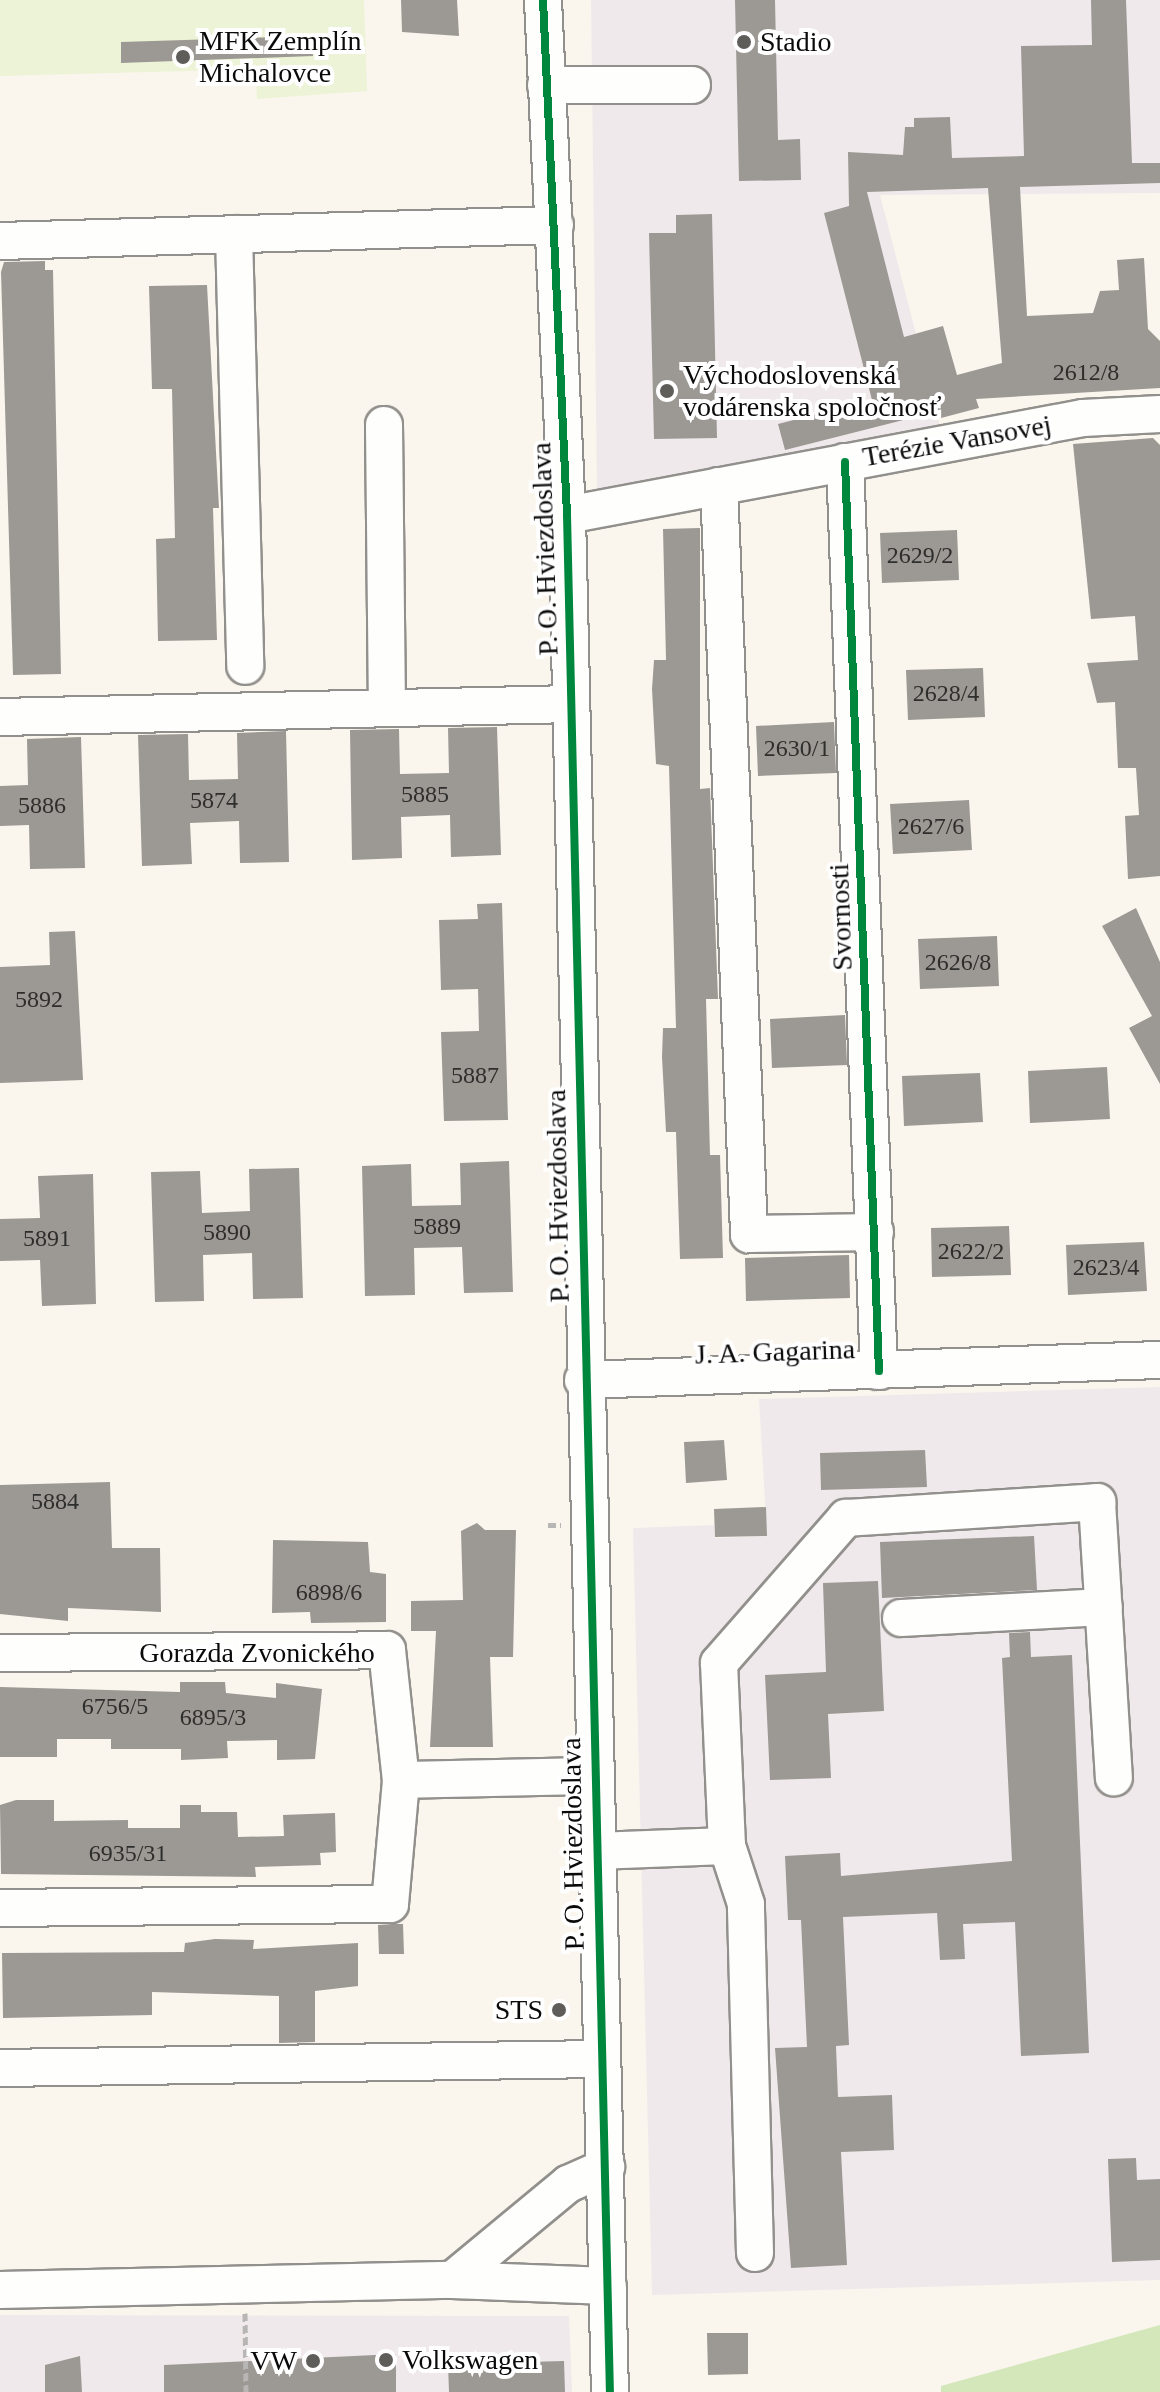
<!DOCTYPE html>
<html>
<head>
<meta charset="utf-8">
<style>
	body { margin:0 }
	#map { position:relative; width:1160px; height:2392px; overflow:hidden; background:#faf6ed; font-family:Georgia,serif }
	div>[style] { position:absolute }
	[style*='--x'] { left:calc(var(--x)*1px); top:calc(var(--y)*1px); width:calc(var(--w)*1px); rotate:calc(var(--a)*1deg) }
	.industrial>* { inset:0; background:#f0e9eb }
	.forest>* { inset:0; background:#d4e7ba }
	.pitch>* { inset:0; background:#edf3d6 }
	.building>* { inset:0; background:#9c9894 }
	.path>* { height:5px; margin-top:-2.5px; transform-origin:0; background:repeating-linear-gradient(90deg,#b7b6b5 0 8px,transparent 0 12px) }
	.roads { filter:drop-shadow(2px 0 #92908c) drop-shadow(-2px 0 #92908c) drop-shadow(0 2px #92908c) drop-shadow(0 -2px #92908c) }
	.minor>* { height:36px; margin:-18px; padding:0 18px; transform-origin:18px; border-radius:18px; background:#fefefc }
	.cycleway>* { height:8px; margin:-4px; padding:0 4px; transform-origin:4px; border-radius:4px; background:#00873e }
	.dots>* { width:22px; height:22px; translate:-50% -50%; box-sizing:border-box; border:4px solid #fff; border-radius:50% }
	span { translate:-50% -50%; white-space:nowrap; text-align:center; line-height:1.15; -webkit-text-stroke:8px #fff; paint-order:stroke }
	.number-label { font-size:24px; color:#2e2e2c }
	.number-label span { -webkit-text-stroke-width:0 }
	.poi-label { font-size:28px; color:#0a0a0a }
	.left { translate:0 -50%; text-align:left }
	.right { translate:-100% -50%; text-align:right }
	.street-label { font-size:28px; color:#0a0a0a }
</style>
</head>
<body>
<div id="map">
	<div class="industrial">
		<div style="clip-path:polygon(591px 0,1160px 0,1160px 193px,880px 195px,940px 426px,597px 491px)"></div>
		<div style="clip-path:polygon(1160px 1387px,1160px 2280px,652px 2295px,633px 1528px,714px 1525px,715px 1538px,767px 1536px,759px 1399px)"></div>
		<div style="clip-path:polygon(0 2315px,569px 2316px,572px 2392px,0 2392px)"></div>
	</div>
	<div class="forest">
		<div style="clip-path:polygon(1160px 2325px,1160px 2392px,941px 2392px,941px 2386px)"></div>
	</div>
	<div class="pitch">
		<div style="clip-path:polygon(0 0,364px 0,367px 91px,257px 99px,256px 79px,226px 80px,224px 70px,0 76px)"></div>
	</div>
	<div class="building">
		<div style="clip-path:polygon(401px 0,457px 0,459px 36px,402px 32px)"></div>
		<div style="clip-path:polygon(735px 0,775px 0,778px 140px,800px 139px,801px 180px,739px 181px)"></div>
		<div style="clip-path:polygon(evenodd,1091px 0,1126px 0,1132px 163px,1160px 163px,1160px 183px,1020px 187px,1027px 316px,1093px 313px,1100px 291px,1119px 290px,1117px 260px,1144px 258px,1148px 329px,1160px 341px,1160px 388px,976px 399px,979px 408px,941px 418px,939px 411px,785px 450px,778px 424px,872px 400px,824px 213px,849px 206px,848px 152px,903px 155px,905px 127px,914px 127px,914px 118px,950px 117px,952px 158px,1024px 156px,1021px 46px,1092px 45px,1091px 0,988px 188px,1002px 363px,957px 375px,943px 326px,904px 337px,867px 192px,988px 188px)"></div>
		<div style="clip-path:polygon(312px 36px,313px 56px,121px 63px,121px 42px)"></div>
		<div style="clip-path:polygon(712px 214px,717px 438px,654px 439px,649px 233px,676px 233px,676px 215px)"></div>
		<div style="clip-path:polygon(45px 261px,45px 270px,53px 270px,61px 674px,13px 675px,1px 272px,4px 262px)"></div>
		<div style="clip-path:polygon(207px 285px,219px 508px,213px 508px,217px 640px,158px 641px,156px 539px,175px 538px,172px 389px,152px 389px,149px 286px)"></div>
		<div style="clip-path:polygon(1153px 438px,1160px 445px,1160px 876px,1128px 879px,1125px 816px,1139px 815px,1136px 768px,1118px 768px,1115px 702px,1097px 703px,1087px 663px,1138px 660px,1135px 616px,1091px 619px,1073px 444px)"></div>
		<div style="clip-path:polygon(700px 528px,700px 789px,710px 788px,718px 999px,706px 999px,710px 1155px,720px 1155px,723px 1258px,680px 1259px,676px 1132px,666px 1132px,662px 1057px,663px 1028px,676px 1028px,669px 766px,656px 764px,652px 689px,654px 660px,666px 660px,663px 529px)"></div>
		<div style="clip-path:polygon(957px 530px,959px 580px,882px 583px,880px 533px)"></div>
		<div style="clip-path:polygon(983px 668px,985px 717px,908px 720px,906px 670px)"></div>
		<div style="clip-path:polygon(834px 722px,836px 773px,758px 776px,756px 726px)"></div>
		<div style="clip-path:polygon(497px 727px,501px 855px,451px 857px,450px 815px,401px 817px,402px 858px,352px 860px,350px 730px,399px 729px,400px 774px,449px 773px,448px 728px)"></div>
		<div style="clip-path:polygon(286px 731px,289px 862px,240px 863px,239px 821px,190px 823px,192px 864px,142px 866px,138px 735px,188px 734px,189px 780px,238px 779px,237px 733px)"></div>
		<div style="clip-path:polygon(81px 737px,85px 868px,30px 869px,29px 825px,0 826px,0 786px,28px 785px,27px 739px)"></div>
		<div style="clip-path:polygon(969px 800px,972px 850px,893px 854px,890px 804px)"></div>
		<div style="clip-path:polygon(502px 903px,508px 1120px,444px 1121px,441px 1032px,479px 1031px,478px 989px,441px 990px,439px 920px,478px 919px,477px 904px)"></div>
		<div style="clip-path:polygon(1136px 908px,1160px 962px,1160px 1084px,1129px 1028px,1152px 1016px,1102px 926px)"></div>
		<div style="clip-path:polygon(75px 931px,83px 1080px,0 1083px,0 967px,50px 965px,49px 932px)"></div>
		<div style="clip-path:polygon(997px 936px,999px 986px,920px 989px,918px 939px)"></div>
		<div style="clip-path:polygon(845px 1015px,847px 1065px,772px 1068px,770px 1019px)"></div>
		<div style="clip-path:polygon(1107px 1067px,1110px 1119px,1030px 1123px,1028px 1071px)"></div>
		<div style="clip-path:polygon(980px 1073px,983px 1122px,904px 1126px,902px 1076px)"></div>
		<div style="clip-path:polygon(509px 1161px,513px 1292px,464px 1293px,462px 1247px,414px 1248px,415px 1295px,365px 1296px,362px 1166px,411px 1164px,412px 1206px,461px 1205px,460px 1163px)"></div>
		<div style="clip-path:polygon(299px 1168px,303px 1298px,253px 1299px,252px 1253px,203px 1255px,204px 1301px,155px 1302px,151px 1172px,200px 1171px,202px 1213px,250px 1211px,249px 1169px)"></div>
		<div style="clip-path:polygon(93px 1174px,96px 1304px,42px 1306px,40px 1260px,0 1261px,0 1219px,40px 1218px,38px 1176px)"></div>
		<div style="clip-path:polygon(1009px 1226px,1011px 1275px,932px 1277px,931px 1228px)"></div>
		<div style="clip-path:polygon(1144px 1242px,1147px 1291px,1068px 1295px,1066px 1245px)"></div>
		<div style="clip-path:polygon(849px 1255px,850px 1298px,746px 1301px,745px 1258px)"></div>
		<div style="clip-path:polygon(724px 1440px,727px 1480px,686px 1483px,684px 1442px)"></div>
		<div style="clip-path:polygon(925px 1450px,927px 1487px,821px 1490px,820px 1453px)"></div>
		<div style="clip-path:polygon(110px 1482px,112px 1548px,160px 1548px,161px 1612px,68px 1608px,68px 1621px,0 1614px,0 1485px)"></div>
		<div style="clip-path:polygon(766px 1507px,767px 1536px,715px 1537px,714px 1509px)"></div>
		<div style="clip-path:polygon(477px 1523px,485px 1530px,516px 1530px,513px 1657px,490px 1657px,493px 1747px,430px 1747px,436px 1631px,411px 1631px,411px 1601px,463px 1600px,461px 1531px)"></div>
		<div style="clip-path:polygon(1034px 1536px,1037px 1590px,882px 1598px,880px 1542px)"></div>
		<div style="clip-path:polygon(273px 1540px,368px 1542px,370px 1572px,386px 1574px,386px 1622px,311px 1623px,310px 1612px,272px 1613px)"></div>
		<div style="clip-path:polygon(878px 1581px,884px 1711px,828px 1714px,831px 1778px,770px 1780px,765px 1675px,826px 1672px,823px 1583px)"></div>
		<div style="clip-path:polygon(1030px 1632px,1031px 1657px,1072px 1655px,1089px 2053px,1021px 2056px,1015px 1922px,963px 1924px,965px 1959px,940px 1960px,937px 1913px,843px 1917px,849px 2045px,836px 2046px,838px 2097px,892px 2095px,894px 2150px,841px 2152px,847px 2265px,791px 2268px,775px 2048px,807px 2047px,801px 1920px,788px 1920px,785px 1856px,840px 1853px,841px 1876px,1012px 1861px,1002px 1658px,1010px 1657px,1009px 1633px)"></div>
		<div style="clip-path:polygon(180px 1682px,225px 1682px,226px 1693px,276px 1698px,276px 1683px,322px 1689px,315px 1759px,277px 1760px,277px 1740px,227px 1741px,228px 1758px,181px 1760px,181px 1749px,111px 1749px,111px 1739px,57px 1739px,57px 1757px,0 1757px,0 1687px,180px 1692px)"></div>
		<div style="clip-path:polygon(16px 1800px,54px 1800px,54px 1821px,128px 1820px,128px 1828px,180px 1828px,180px 1805px,201px 1805px,201px 1812px,237px 1812px,238px 1837px,284px 1836px,283px 1815px,335px 1813px,336px 1852px,320px 1853px,321px 1865px,255px 1867px,256px 1877px,1px 1874px,0 1805px)"></div>
		<div style="clip-path:polygon(393px 1924px,403px 1924px,404px 1954px,379px 1954px,378px 1925px)"></div>
		<div style="clip-path:polygon(215px 1939px,254px 1940px,253px 1949px,358px 1943px,358px 1986px,315px 1991px,315px 2042px,279px 2043px,279px 1996px,152px 1992px,152px 2015px,3px 2018px,2px 1953px,184px 1952px,185px 1943px)"></div>
		<div style="clip-path:polygon(1136px 2158px,1137px 2180px,1160px 2179px,1160px 2260px,1112px 2262px,1108px 2159px)"></div>
		<div style="clip-path:polygon(707px 2333px,748px 2333px,748px 2374px,708px 2375px)"></div>
		<div style="clip-path:polygon(396px 2354px,396px 2392px,164px 2392px,164px 2365px)"></div>
		<div style="clip-path:polygon(80px 2356px,82px 2392px,45px 2392px,45px 2365px)"></div>
		<div style="clip-path:polygon(564px 2361px,565px 2392px,449px 2392px,448px 2364px)"></div>
	</div>
	<div class="path">
		<div style="--x:548;--y:1525;--w:13;--a:0"></div>
		<div style="--x:245;--y:2313;--w:79;--a:89.3"></div>
	</div>
	<div class="roads">
		<div class="minor">
			<div style="--x:543;--y:0;--w:516;--a:87.33"></div>
			<div style="--x:567;--y:515;--w:1877;--a:88.69"></div>
			<div style="--x:546;--y:85;--w:146;--a:0"></div>
			<div style="--x:234;--y:234;--w:432;--a:88.5"></div>
			<div style="--x:0;--y:241;--w:555;--a:-1.65"></div>
			<div style="--x:384;--y:425;--w:283;--a:89.4"></div>
			<div style="--x:845;--y:462;--w:910;--a:87.86"></div>
			<div style="--x:719;--y:486;--w:749;--a:87.7"></div>
			<div style="--x:749;--y:1234;--w:126;--a:-0.9"></div>
			<div style="--x:567;--y:515;--w:525;--a:-10.65"></div>
			<div style="--x:1083;--y:418;--w:77;--a:-3"></div>
			<div style="--x:0;--y:717;--w:571;--a:-1.3"></div>
			<div style="--x:583;--y:1380;--w:577;--a:-1.99"></div>
			<div style="--x:901;--y:1618;--w:203;--a:-3.1"></div>
			<div style="--x:0;--y:1653;--w:387;--a:-0.4"></div>
			<div style="--x:387;--y:1650;--w:131;--a:83.9"></div>
			<div style="--x:595;--y:1851;--w:132;--a:-2.2"></div>
			<div style="--x:0;--y:1908;--w:390;--a:-0.6"></div>
			<div style="--x:390;--y:1904;--w:124;--a:-84.9"></div>
			<div style="--x:401;--y:1780;--w:192;--a:-1.2"></div>
			<div style="--x:0;--y:2068;--w:601;--a:-0.86"></div>
			<div style="--x:755;--y:2253;--w:349;--a:-91.5"></div>
			<div style="--x:746;--y:1904;--w:61;--a:-108.1"></div>
			<div style="--x:727;--y:1846;--w:183;--a:-92.5"></div>
			<div style="--x:719;--y:1663;--w:193;--a:-48.8"></div>
			<div style="--x:846;--y:1518;--w:252;--a:-3.6"></div>
			<div style="--x:1097;--y:1502;--w:276;--a:86.5"></div>
			<div style="--x:452;--y:2280;--w:151;--a:-39.6"></div>
			<div style="--x:568;--y:2184;--w:42;--a:-24.1"></div>
			<div style="--x:0;--y:2290;--w:452;--a:-1.3"></div>
			<div style="--x:452;--y:2280;--w:156;--a:2.2"></div>
		</div>
	</div>
	<div class="cycleway">
		<div style="--x:543;--y:0;--w:516;--a:87.33"></div>
		<div style="--x:567;--y:515;--w:1877;--a:88.69"></div>
		<div style="--x:845;--y:462;--w:910;--a:87.86"></div>
	</div>
	<div class="dots">
		<div style="left:744px;top:42px;background:#5e5d59"></div>
		<div style="left:183px;top:57px;background:#5e5d59"></div>
		<div style="left:667px;top:391px;background:#5e5d59"></div>
		<div style="left:559px;top:2010px;background:#5e5d59"></div>
		<div style="left:386px;top:2360px;background:#5e5d59"></div>
		<div style="left:313px;top:2361px;background:#5e5d59"></div>
	</div>
	<div class="number-label">
		<span style="left:1086px;top:373px">2612/8</span>
		<span style="left:920px;top:556px">2629/2</span>
		<span style="left:946px;top:694px">2628/4</span>
		<span style="left:797px;top:749px">2630/1</span>
		<span style="left:425px;top:795px">5885</span>
		<span style="left:214px;top:801px">5874</span>
		<span style="left:42px;top:806px">5886</span>
		<span style="left:931px;top:827px">2627/6</span>
		<span style="left:958px;top:963px">2626/8</span>
		<span style="left:39px;top:1000px">5892</span>
		<span style="left:475px;top:1076px">5887</span>
		<span style="left:437px;top:1227px">5889</span>
		<span style="left:227px;top:1233px">5890</span>
		<span style="left:47px;top:1239px">5891</span>
		<span style="left:971px;top:1252px">2622/2</span>
		<span style="left:1106px;top:1268px">2623/4</span>
		<span style="left:55px;top:1502px">5884</span>
		<span style="left:329px;top:1593px">6898/6</span>
		<span style="left:115px;top:1707px">6756/5</span>
		<span style="left:213px;top:1718px">6895/3</span>
		<span style="left:128px;top:1854px">6935/31</span>
	</div>
	<div class="poi-label">
		<span class="left" style="left:199px;top:57px">MFK Zemplín<br>Michalovce</span>
		<span class="left" style="left:760px;top:42px">Stadio</span>
		<span class="left" style="left:683px;top:391px">Východoslovenská<br>vodárenska spoločnosť</span>
		<span class="right" style="left:543px;top:2010px">STS</span>
		<span class="left" style="left:402px;top:2360px">Volkswagen</span>
		<span class="right" style="left:297px;top:2361px">VW</span>
	</div>
	<div class="street-label">
		<span style="left:957px;top:441px;rotate:-10deg">Terézie Vansovej</span>
		<span style="left:545px;top:549px;rotate:-92deg">P. O. Hviezdoslava</span>
		<span style="left:841px;top:917px;rotate:-92deg">Svornosti</span>
		<span style="left:558px;top:1196px;rotate:-91deg">P. O. Hviezdoslava</span>
		<span style="left:775px;top:1352px;rotate:-2deg">J. A. Gagarina</span>
		<span style="left:257px;top:1653px">Gorazda Zvonického</span>
		<span style="left:573px;top:1844px;rotate:-91deg">P. O. Hviezdoslava</span>
	</div>
</div>
</body>
</html>
